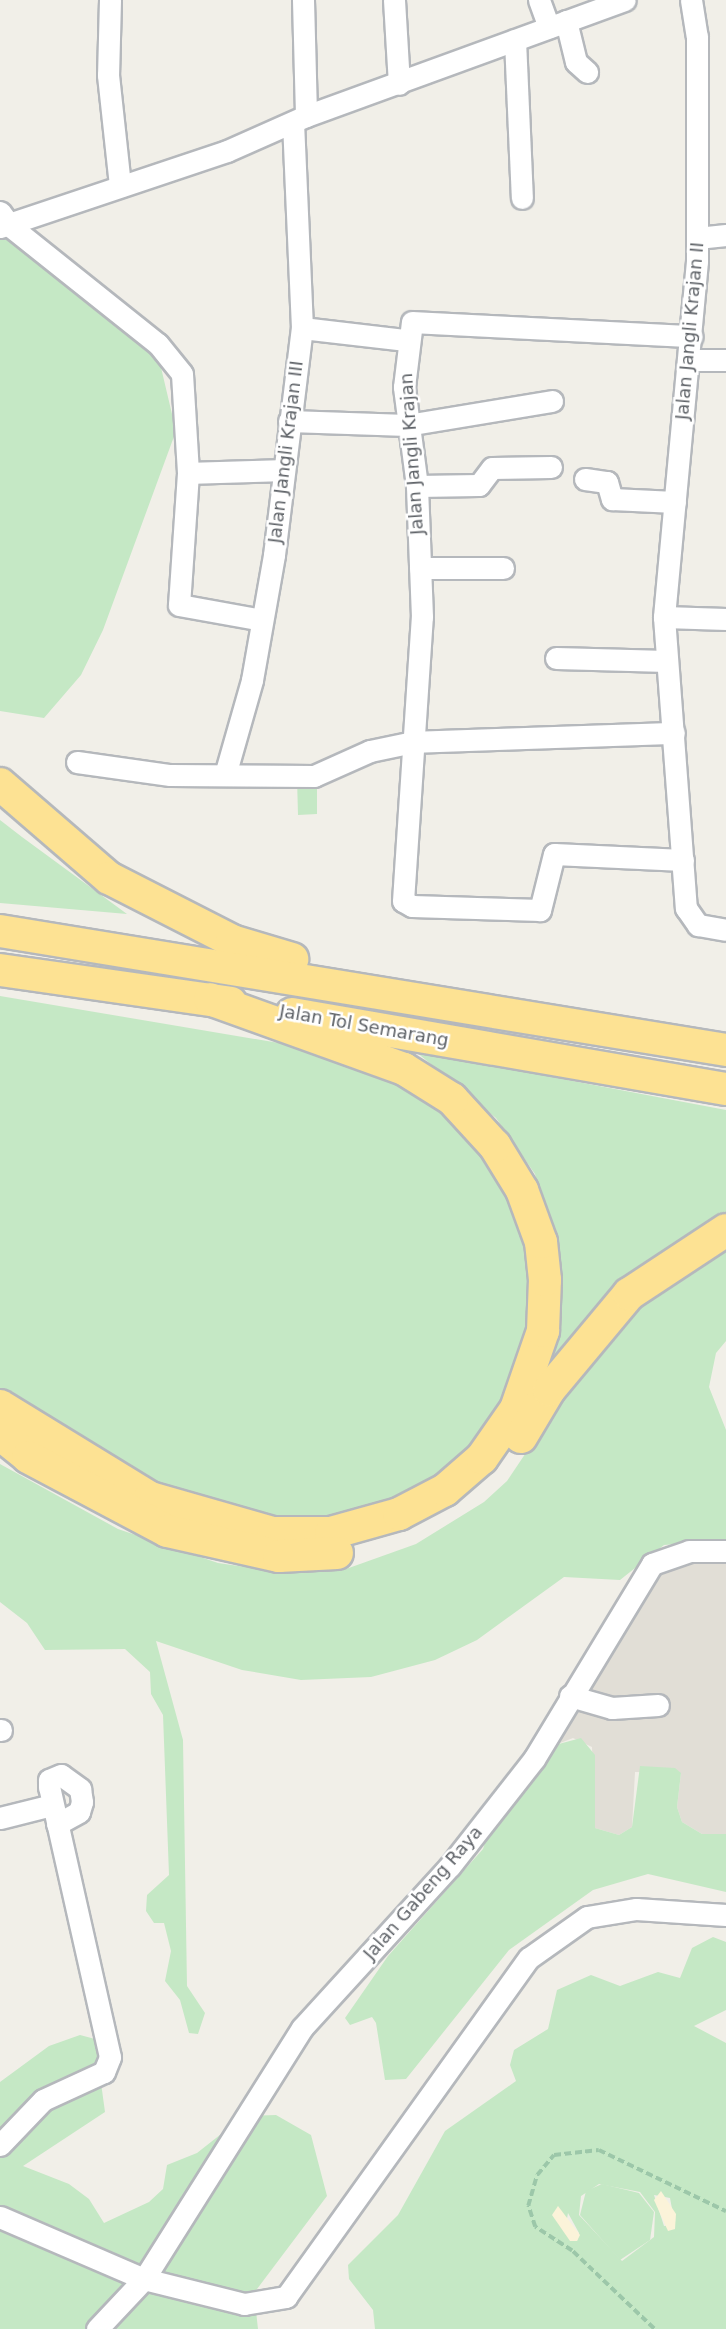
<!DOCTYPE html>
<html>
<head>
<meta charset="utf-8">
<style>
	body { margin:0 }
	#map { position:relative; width:726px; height:2329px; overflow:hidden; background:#f1efe8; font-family:"DejaVu Sans",sans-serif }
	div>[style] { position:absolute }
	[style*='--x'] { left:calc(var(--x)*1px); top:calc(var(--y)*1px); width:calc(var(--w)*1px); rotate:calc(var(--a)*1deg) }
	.education>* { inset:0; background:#e1ded6 }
	.green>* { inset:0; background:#c5e8c5 }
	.sand>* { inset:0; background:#fbf3d9 }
	.path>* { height:3.5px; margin-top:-1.75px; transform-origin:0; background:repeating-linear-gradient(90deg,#9cc7a9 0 7px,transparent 0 10.5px) }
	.roads { filter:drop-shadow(2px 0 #b5b8bc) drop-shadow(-2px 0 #b5b8bc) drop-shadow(0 2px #b5b8bc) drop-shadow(0 -2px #b5b8bc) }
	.minor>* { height:21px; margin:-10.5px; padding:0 10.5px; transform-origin:10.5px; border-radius:10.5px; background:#fff }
	.highway>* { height:32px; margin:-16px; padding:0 16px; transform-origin:16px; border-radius:16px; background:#fde293 }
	span { translate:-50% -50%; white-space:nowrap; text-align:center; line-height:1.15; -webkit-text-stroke:5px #fff; paint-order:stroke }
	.street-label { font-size:18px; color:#5f6368 }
</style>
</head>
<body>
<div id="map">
	<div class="education">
		<div style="clip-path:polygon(726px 1558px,726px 1834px,702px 1834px,682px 1822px,677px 1807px,681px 1773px,635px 1772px,632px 1827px,619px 1835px,595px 1828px,592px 1747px,573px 1738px,555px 1745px,661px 1559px)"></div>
	</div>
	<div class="green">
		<div style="clip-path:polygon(0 218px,76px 295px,159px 359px,176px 431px,103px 630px,81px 675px,44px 718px,0 711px)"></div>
		<div style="clip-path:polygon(297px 778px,317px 778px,317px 814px,298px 815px)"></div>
		<div style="clip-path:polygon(0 820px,22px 837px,127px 914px,0 903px)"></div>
		<div style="clip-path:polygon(0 996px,326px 1051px,400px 1077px,446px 1106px,488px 1152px,532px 1245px,534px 1330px,508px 1405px,440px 1482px,359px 1518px,274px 1524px,153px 1490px,0 1395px)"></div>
		<div style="clip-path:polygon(415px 1051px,726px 1110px,726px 1219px,540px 1393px,559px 1272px,535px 1174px,496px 1118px)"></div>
		<div style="clip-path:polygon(726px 1248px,726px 1341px,716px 1353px,709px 1387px,726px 1430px,726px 1540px,664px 1545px,620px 1580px,564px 1577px,477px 1640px,435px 1660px,371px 1677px,301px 1680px,242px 1670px,156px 1641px,183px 1740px,187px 1986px,205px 2013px,198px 2034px,189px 2033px,180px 2000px,165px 1981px,171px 1951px,164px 1923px,154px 1923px,146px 1911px,147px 1895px,169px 1875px,163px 1715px,151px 1694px,150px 1672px,125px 1649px,45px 1650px,27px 1623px,0 1602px,0 1464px,118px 1529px,218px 1563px,279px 1572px,346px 1569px,416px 1544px,484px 1502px,507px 1481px,562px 1399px,640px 1306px)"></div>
		<div style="clip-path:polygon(581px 1738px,595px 1755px,595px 1828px,619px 1835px,632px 1827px,640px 1766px,675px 1768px,681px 1773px,677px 1807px,682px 1822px,702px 1834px,726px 1834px,726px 1892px,648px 1874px,593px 1890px,509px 1950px,406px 2079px,385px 2080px,376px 2023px,372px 2017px,350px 2025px,345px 2018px,388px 1956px,483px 1849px,490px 1827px,555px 1745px)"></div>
		<div style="clip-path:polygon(evenodd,713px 1937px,726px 1942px,726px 2010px,694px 2026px,726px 2043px,726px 2329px,375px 2329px,373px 2310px,349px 2279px,348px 2265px,398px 2215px,445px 2131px,516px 2081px,510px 2065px,514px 2050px,548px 2029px,557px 1990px,591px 1975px,620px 1986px,658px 1972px,680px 1978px,692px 1948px,713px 1937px,599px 2184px,640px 2192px,655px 2212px,654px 2237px,622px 2261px,579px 2215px,581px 2196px,599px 2184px,713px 1937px,654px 2195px,670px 2198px,675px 2225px,664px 2226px,654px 2195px,713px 1937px,568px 2213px,579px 2233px,577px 2241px,565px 2230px,568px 2213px)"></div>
		<div style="clip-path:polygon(80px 2035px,95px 2039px,105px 2112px,23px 2166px,69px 2184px,89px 2199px,104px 2223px,149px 2202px,163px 2189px,167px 2165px,197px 2153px,244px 2116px,276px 2115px,311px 2135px,327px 2196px,254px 2293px,258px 2329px,0 2329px,0 2082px,49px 2046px)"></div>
		<div style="clip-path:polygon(602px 2184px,639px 2193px,654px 2212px,650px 2240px,620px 2260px,580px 2215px,586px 2191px)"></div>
	</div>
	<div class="sand">
		<div style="clip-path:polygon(661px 2191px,676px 2214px,675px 2229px,668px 2231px,654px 2200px)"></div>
		<div style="clip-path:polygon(558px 2206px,580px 2235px,577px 2241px,570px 2241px,552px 2215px)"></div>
	</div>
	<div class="path">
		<div style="--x:654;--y:2329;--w:113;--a:-136.4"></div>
		<div style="--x:572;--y:2251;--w:44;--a:-147"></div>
		<div style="--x:535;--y:2227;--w:22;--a:-108"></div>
		<div style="--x:528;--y:2206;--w:32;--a:-74"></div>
		<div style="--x:537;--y:2175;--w:26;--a:-50"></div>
		<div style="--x:554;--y:2155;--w:45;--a:-6.3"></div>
		<div style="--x:599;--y:2150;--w:141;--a:25.7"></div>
	</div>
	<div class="roads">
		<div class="minor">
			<div style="--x:110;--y:0;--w:75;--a:91.5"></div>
			<div style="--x:108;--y:75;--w:112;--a:83.8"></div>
			<div style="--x:303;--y:0;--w:116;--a:88.5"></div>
			<div style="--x:394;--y:0;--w:84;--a:86.6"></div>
			<div style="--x:539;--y:0;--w:29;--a:70"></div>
			<div style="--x:691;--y:0;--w:36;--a:81"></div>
			<div style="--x:697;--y:36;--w:225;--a:90"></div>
			<div style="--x:697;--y:261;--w:358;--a:95.3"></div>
			<div style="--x:664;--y:617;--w:292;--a:85.7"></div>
			<div style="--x:686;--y:908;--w:21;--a:55"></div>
			<div style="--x:698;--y:925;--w:28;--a:10"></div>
			<div style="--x:566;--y:21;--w:42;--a:76.3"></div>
			<div style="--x:576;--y:62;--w:15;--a:42"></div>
			<div style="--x:515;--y:40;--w:158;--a:87.5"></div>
			<div style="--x:0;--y:212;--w:17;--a:54"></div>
			<div style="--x:10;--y:226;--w:189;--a:38.6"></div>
			<div style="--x:158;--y:344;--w:38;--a:51"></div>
			<div style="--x:182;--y:374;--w:99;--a:86.5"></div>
			<div style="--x:188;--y:473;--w:132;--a:93.9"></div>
			<div style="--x:179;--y:605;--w:84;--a:10.2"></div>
			<div style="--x:0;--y:227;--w:239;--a:-18.5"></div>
			<div style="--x:227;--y:151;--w:86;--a:-23.9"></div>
			<div style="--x:306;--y:116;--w:339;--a:-20"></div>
			<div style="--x:697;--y:238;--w:29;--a:-6"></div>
			<div style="--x:302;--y:328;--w:105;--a:6.6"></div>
			<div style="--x:689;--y:360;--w:37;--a:0"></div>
			<div style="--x:289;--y:421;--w:118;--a:1.9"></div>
			<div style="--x:407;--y:425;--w:147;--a:-9.4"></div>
			<div style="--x:188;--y:473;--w:96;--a:-1.8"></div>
			<div style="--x:585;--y:479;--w:22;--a:8"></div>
			<div style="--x:607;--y:482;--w:18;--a:74"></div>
			<div style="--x:612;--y:499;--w:63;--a:2.7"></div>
			<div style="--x:417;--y:486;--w:62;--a:-0.9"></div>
			<div style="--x:479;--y:485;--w:21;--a:-53"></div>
			<div style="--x:492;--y:468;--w:59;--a:-1"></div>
			<div style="--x:420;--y:568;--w:83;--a:0"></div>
			<div style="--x:664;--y:617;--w:62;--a:1.8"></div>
			<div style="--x:556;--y:658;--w:111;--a:1.5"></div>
			<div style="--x:77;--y:762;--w:94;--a:8"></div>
			<div style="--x:170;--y:775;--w:144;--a:0.4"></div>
			<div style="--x:314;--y:776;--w:61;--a:-24.1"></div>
			<div style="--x:370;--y:751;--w:44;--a:-11.8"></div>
			<div style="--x:413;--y:742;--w:261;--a:-2"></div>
			<div style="--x:225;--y:775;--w:99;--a:-74.1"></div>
			<div style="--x:252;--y:680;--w:127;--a:-80"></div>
			<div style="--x:274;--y:555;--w:229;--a:-83"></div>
			<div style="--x:302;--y:328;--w:205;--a:-92.5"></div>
			<div style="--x:683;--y:860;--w:129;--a:-177.3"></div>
			<div style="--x:554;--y:854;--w:58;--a:104"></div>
			<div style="--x:540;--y:910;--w:128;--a:-178.2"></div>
			<div style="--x:412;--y:906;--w:10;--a:-151"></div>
			<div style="--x:403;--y:901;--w:285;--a:-86.2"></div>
			<div style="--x:422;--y:617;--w:131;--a:-92.2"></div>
			<div style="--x:417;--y:486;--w:100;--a:-97.5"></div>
			<div style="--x:404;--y:387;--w:65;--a:-83"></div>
			<div style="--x:412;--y:322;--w:280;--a:2.9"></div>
			<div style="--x:570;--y:1696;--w:44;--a:15.9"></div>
			<div style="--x:612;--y:1708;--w:46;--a:-3.7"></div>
			<div style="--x:0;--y:1730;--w:1;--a:0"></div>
			<div style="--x:0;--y:1818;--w:54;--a:-14"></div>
			<div style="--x:0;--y:2145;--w:62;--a:-46.3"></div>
			<div style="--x:43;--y:2100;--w:67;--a:-24.7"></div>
			<div style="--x:104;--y:2072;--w:16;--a:-68"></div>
			<div style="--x:110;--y:2057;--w:277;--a:-102.7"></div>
			<div style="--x:49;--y:1787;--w:7;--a:-90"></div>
			<div style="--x:49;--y:1780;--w:13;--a:-23"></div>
			<div style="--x:61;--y:1775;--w:24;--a:36"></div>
			<div style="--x:80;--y:1789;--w:13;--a:81"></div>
			<div style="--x:82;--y:1802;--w:10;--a:107"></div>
			<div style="--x:79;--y:1812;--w:25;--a:151"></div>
			<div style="--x:0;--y:2217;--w:157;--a:23.3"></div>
			<div style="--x:144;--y:2279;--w:103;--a:14"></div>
			<div style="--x:244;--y:2304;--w:43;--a:-9.5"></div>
			<div style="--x:286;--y:2297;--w:417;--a:-54.4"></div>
			<div style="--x:529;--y:1958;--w:71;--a:-35.3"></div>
			<div style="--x:587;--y:1917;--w:50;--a:-9.3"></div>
			<div style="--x:636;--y:1909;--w:90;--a:3.8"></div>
			<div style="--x:97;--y:2329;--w:69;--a:-46.8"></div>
			<div style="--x:144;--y:2279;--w:297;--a:-57.8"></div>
			<div style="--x:302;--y:2028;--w:219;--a:-47.6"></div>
			<div style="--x:450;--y:1866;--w:136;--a:-51.9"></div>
			<div style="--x:534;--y:1759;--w:228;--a:-58.8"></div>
			<div style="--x:652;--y:1564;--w:39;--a:-19"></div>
			<div style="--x:689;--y:1551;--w:37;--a:0"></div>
		</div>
		<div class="highway">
			<div style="--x:0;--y:784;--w:144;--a:40.8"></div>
			<div style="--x:109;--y:878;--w:138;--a:27.1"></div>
			<div style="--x:232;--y:941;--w:63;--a:16.7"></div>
			<div style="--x:0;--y:931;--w:736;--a:9.31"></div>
			<div style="--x:0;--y:970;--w:233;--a:8.1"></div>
			<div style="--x:292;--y:1014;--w:440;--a:9.8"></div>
			<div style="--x:0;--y:1406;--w:176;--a:31.5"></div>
			<div style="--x:150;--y:1498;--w:128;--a:15.9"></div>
			<div style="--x:273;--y:1533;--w:58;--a:0"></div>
			<div style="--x:331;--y:1533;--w:71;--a:-15.6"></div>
			<div style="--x:399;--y:1514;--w:52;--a:-27.6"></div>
			<div style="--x:445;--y:1490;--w:49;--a:-40.9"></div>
			<div style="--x:482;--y:1458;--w:60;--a:-55.2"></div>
			<div style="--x:516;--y:1409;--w:83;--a:-70.9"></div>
			<div style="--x:543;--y:1331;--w:51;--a:-87.8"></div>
			<div style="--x:545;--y:1280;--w:38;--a:-96"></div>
			<div style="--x:541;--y:1242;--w:55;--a:-110.1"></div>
			<div style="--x:522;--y:1190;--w:52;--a:-121.5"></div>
			<div style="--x:495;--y:1146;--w:64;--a:-132.5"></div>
			<div style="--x:452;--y:1099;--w:57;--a:-148"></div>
			<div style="--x:404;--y:1069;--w:206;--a:-160.2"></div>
			<div style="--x:0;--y:1434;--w:36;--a:39"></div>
			<div style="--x:28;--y:1457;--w:157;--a:28"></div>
			<div style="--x:167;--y:1531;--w:115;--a:12.6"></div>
			<div style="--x:279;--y:1556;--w:58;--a:-3"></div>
			<div style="--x:521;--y:1437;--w:55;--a:-59.2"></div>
			<div style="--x:549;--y:1390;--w:125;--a:-50.2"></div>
			<div style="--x:629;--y:1294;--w:116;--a:-33.4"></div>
		</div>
	</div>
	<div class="street-label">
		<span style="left:690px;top:331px;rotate:-85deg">Jalan Jangli Krajan II</span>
		<span style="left:286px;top:452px;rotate:-83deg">Jalan Jangli Krajan III</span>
		<span style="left:412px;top:454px;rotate:-94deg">Jalan Jangli Krajan</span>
		<span style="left:364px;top:1026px;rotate:10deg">Jalan Tol Semarang</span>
		<span style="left:423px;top:1893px;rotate:-49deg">Jalan Gabeng Raya</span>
	</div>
</div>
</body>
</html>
